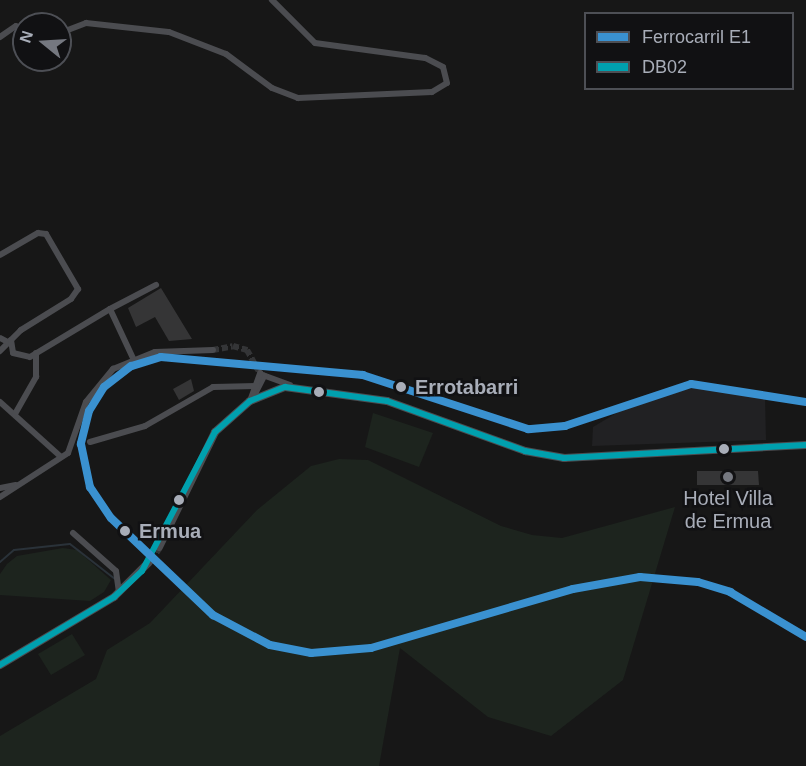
<!DOCTYPE html>
<html>
<head>
<meta charset="utf-8">
<style>
	body { margin:0 }
	#map { position:relative; width:806px; height:766px; overflow:hidden; background:#171717; font-family:Helvetica,sans-serif }
	div>[style] { position:absolute }
	[style*='--x'] { left:calc(var(--x)*1px); top:calc(var(--y)*1px); width:calc(var(--w)*1px); rotate:calc(var(--a)*1deg) }
	.built>* { inset:0; background:#212123 }
	.green>* { inset:0; background:#1d241e }
	.stream>* { height:2px; margin:-1px; padding:0 1px; transform-origin:1px; border-radius:1px; background:#2a3239 }
	.building>* { inset:0; background:#353536 }
	.minor-tunnel>* { height:6px; margin-top:-3px; transform-origin:0; background:repeating-linear-gradient(90deg,#343537 0 6px,transparent 0 9px) }
	.tertiary-tunnel>* { height:8px; margin-top:-4px; transform-origin:0; background:repeating-linear-gradient(90deg,#343537 0 8px,transparent 0 12px) }
	.minor>* { height:6px; margin:-3px; padding:0 3px; transform-origin:3px; border-radius:3px; background:#4b4c50 }
	.tertiary>* { height:8px; margin:-4px; padding:0 4px; transform-origin:4px; border-radius:4px; background:#4b4c50 }
	.bus-1>* { height:6px; margin:-3px; padding:0 3px; transform-origin:3px; border-radius:3px; background:#00a0ae }
	.rail-1>* { height:8px; margin:-4px; padding:0 4px; transform-origin:4px; border-radius:4px; background:#3a91d0 }
	.dots>* { width:16px; height:16px; translate:-50% -50%; box-sizing:border-box; border:3px solid #111113; border-radius:50% }
	span { translate:-50% -50%; white-space:nowrap; text-align:center; line-height:1.15; -webkit-text-stroke:5px #111113; paint-order:stroke }
	.stop-label { font-size:20px; color:#a8adb8; font-weight:700 }
	.left { translate:0 -50%; text-align:left }
	.poi-label { font-size:20px; color:#a8adb8 }
	.legend { position:absolute; left:584px; top:12px; width:210px; height:78px; box-sizing:border-box; background:#111113; border:2px solid #4d4f55; margin:0; padding:8px 10px; list-style:none; font-size:18px; color:#a8adb8 }
	.legend li { display:flex; align-items:center; gap:12px; height:30px }
	.legend b { width:30px; border:2px solid #4d4f55 }
	.north { position:absolute; left:12px; top:12px; width:60px; height:60px; box-sizing:border-box; background:#111113; border:2px solid #4d4f55; border-radius:50%; rotate:288deg; font-size:16px; font-weight:700; line-height:24px; text-align:center; color:#a8adb8 }
	.north::after { content:''; display:block; margin:auto; width:21px; height:27px; background:#757880; clip-path:polygon(50% 0,100% 100%,50% 72%,0 100%) }
</style>
</head>
<body>
<div id="map">
	<div class="built">
		<div style="clip-path:polygon(697px 387px,765px 397px,766px 440px,592px 446px,593px 427px,635px 402px)"></div>
	</div>
	<div class="green">
		<div style="clip-path:polygon(373px 413px,433px 433px,419px 467px,365px 447px)"></div>
		<div style="clip-path:polygon(339px 459px,368px 460px,501px 526px,532px 535px,562px 538px,675px 507px,623px 680px,551px 736px,488px 717px,400px 648px,379px 766px,0 766px,0 736px,96px 679px,107px 650px,150px 623px,257px 510px,311px 466px)"></div>
		<div style="clip-path:polygon(63px 548px,77px 550px,111px 580px,104px 592px,90px 601px,0 595px,0 574px,7px 564px,17px 556px)"></div>
		<div style="clip-path:polygon(72px 634px,85px 655px,51px 675px,38px 654px)"></div>
	</div>
	<div class="stream">
		<div style="--x:0;--y:562;--w:18;--a:-41"></div>
		<div style="--x:14;--y:550;--w:56;--a:-6.1"></div>
		<div style="--x:70;--y:544;--w:57;--a:37.9"></div>
	</div>
	<div class="building">
		<div style="clip-path:polygon(161px 288px,192px 339px,169px 341px,155px 317px,136px 327px,128px 308px)"></div>
		<div style="clip-path:polygon(191px 379px,194px 391px,179px 400px,173px 389px)"></div>
		<div style="clip-path:polygon(697px 471px,758px 471px,759px 485px,697px 485px)"></div>
	</div>
	<div class="minor-tunnel">
		<div style="--x:213;--y:350;--w:20;--a:-11"></div>
		<div style="--x:233;--y:346;--w:15;--a:16"></div>
		<div style="--x:247;--y:350;--w:25;--a:61"></div>
	</div>
	<div class="tertiary-tunnel">
		<div style="--x:149;--y:562;--w:18;--a:-56"></div>
	</div>
	<div class="minor">
		<div style="--x:60;--y:33;--w:28;--a:-21"></div>
		<div style="--x:86;--y:23;--w:83;--a:6.2"></div>
		<div style="--x:169;--y:32;--w:61;--a:21.1"></div>
		<div style="--x:226;--y:54;--w:57;--a:36.5"></div>
		<div style="--x:272;--y:88;--w:28;--a:21"></div>
		<div style="--x:298;--y:98;--w:134;--a:-2.6"></div>
		<div style="--x:432;--y:92;--w:17;--a:-31"></div>
		<div style="--x:447;--y:83;--w:16;--a:-104"></div>
		<div style="--x:443;--y:67;--w:20;--a:-153"></div>
		<div style="--x:425;--y:58;--w:111;--a:-172.2"></div>
		<div style="--x:315;--y:43;--w:61;--a:-135"></div>
		<div style="--x:0;--y:37;--w:19;--a:-35"></div>
		<div style="--x:16;--y:26;--w:9;--a:21"></div>
		<div style="--x:0;--y:255;--w:44;--a:-30.1"></div>
		<div style="--x:38;--y:233;--w:8;--a:7"></div>
		<div style="--x:46;--y:234;--w:64;--a:59.8"></div>
		<div style="--x:78;--y:289;--w:12;--a:125"></div>
		<div style="--x:71;--y:299;--w:59;--a:148.2"></div>
		<div style="--x:21;--y:330;--w:30;--a:135"></div>
		<div style="--x:110;--y:309;--w:52;--a:-27.6"></div>
		<div style="--x:0;--y:338;--w:9;--a:27"></div>
		<div style="--x:11;--y:340;--w:13;--a:81"></div>
		<div style="--x:13;--y:353;--w:17;--a:13"></div>
		<div style="--x:30;--y:357;--w:93;--a:-31"></div>
		<div style="--x:110;--y:309;--w:54;--a:64.9"></div>
		<div style="--x:260;--y:374;--w:32;--a:20"></div>
		<div style="--x:253;--y:398;--w:25;--a:-63"></div>
		<div style="--x:250;--y:401;--w:30;--a:-70"></div>
		<div style="--x:0;--y:402;--w:82;--a:42"></div>
		<div style="--x:15;--y:414;--w:43;--a:-60.4"></div>
		<div style="--x:36;--y:377;--w:24;--a:-90"></div>
		<div style="--x:90;--y:442;--w:57;--a:-16.2"></div>
		<div style="--x:145;--y:426;--w:78;--a:-29.8"></div>
		<div style="--x:213;--y:387;--w:44;--a:-1.3"></div>
		<div style="--x:0;--y:488;--w:16;--a:-11"></div>
		<div style="--x:0;--y:497;--w:81;--a:-32.9"></div>
		<div style="--x:68;--y:453;--w:54;--a:-70.6"></div>
		<div style="--x:86;--y:402;--w:43;--a:-50.7"></div>
		<div style="--x:113;--y:369;--w:45;--a:-22"></div>
		<div style="--x:155;--y:352;--w:58;--a:-2"></div>
		<div style="--x:73;--y:533;--w:57;--a:41.5"></div>
		<div style="--x:116;--y:571;--w:22;--a:82"></div>
	</div>
	<div class="tertiary">
		<div style="--x:159;--y:547;--w:128;--a:-64"></div>
		<div style="--x:215;--y:432;--w:47;--a:-41.5"></div>
		<div style="--x:250;--y:401;--w:38;--a:-22"></div>
		<div style="--x:285;--y:387;--w:103;--a:7.8"></div>
		<div style="--x:387;--y:401;--w:147;--a:19.9"></div>
		<div style="--x:525;--y:451;--w:40;--a:10"></div>
		<div style="--x:564;--y:458;--w:242;--a:-3.1"></div>
		<div style="--x:0;--y:665;--w:133;--a:-30.8"></div>
		<div style="--x:114;--y:597;--w:49;--a:-45"></div>
	</div>
	<div class="bus-1">
		<div style="--x:0;--y:665;--w:133;--a:-30.8"></div>
		<div style="--x:114;--y:597;--w:38;--a:-43"></div>
		<div style="--x:142;--y:571;--w:157;--a:-62.3"></div>
		<div style="--x:215;--y:432;--w:47;--a:-41.5"></div>
		<div style="--x:250;--y:401;--w:38;--a:-22"></div>
		<div style="--x:285;--y:387;--w:103;--a:7.8"></div>
		<div style="--x:387;--y:401;--w:147;--a:19.9"></div>
		<div style="--x:525;--y:451;--w:40;--a:10"></div>
		<div style="--x:564;--y:458;--w:242;--a:-3.1"></div>
	</div>
	<div class="rail-1">
		<div style="--x:806;--y:402;--w:116;--a:-171.1"></div>
		<div style="--x:691;--y:384;--w:133;--a:161.6"></div>
		<div style="--x:565;--y:426;--w:37;--a:175"></div>
		<div style="--x:528;--y:429;--w:174;--a:-161.9"></div>
		<div style="--x:363;--y:375;--w:203;--a:-174.9"></div>
		<div style="--x:161;--y:357;--w:31;--a:163"></div>
		<div style="--x:131;--y:366;--w:34;--a:142"></div>
		<div style="--x:104;--y:387;--w:28;--a:122"></div>
		<div style="--x:89;--y:411;--w:34;--a:104"></div>
		<div style="--x:81;--y:444;--w:44;--a:78.2"></div>
		<div style="--x:90;--y:487;--w:37;--a:56"></div>
		<div style="--x:111;--y:518;--w:141;--a:43.6"></div>
		<div style="--x:213;--y:615;--w:64;--a:27.8"></div>
		<div style="--x:270;--y:645;--w:42;--a:11"></div>
		<div style="--x:311;--y:653;--w:60;--a:-4.8"></div>
		<div style="--x:371;--y:648;--w:210;--a:-16.3"></div>
		<div style="--x:573;--y:589;--w:68;--a:-10.2"></div>
		<div style="--x:640;--y:577;--w:58;--a:4.9"></div>
		<div style="--x:698;--y:582;--w:34;--a:17"></div>
		<div style="--x:730;--y:592;--w:88;--a:30.6"></div>
	</div>
	<div class="dots">
		<div style="left:401px;top:387px;background:#a8adb8"></div>
		<div style="left:319px;top:392px;background:#a8adb8"></div>
		<div style="left:724px;top:449px;background:#a8adb8"></div>
		<div style="left:728px;top:477px;background:#757880"></div>
		<div style="left:179px;top:500px;background:#a8adb8"></div>
		<div style="left:125px;top:531px;background:#a8adb8"></div>
	</div>
	<div class="stop-label">
		<span class="left" style="left:415px;top:387px">Errotabarri</span>
		<span class="left" style="left:139px;top:531px">Ermua</span>
	</div>
	<div class="poi-label">
		<span style="left:728px;top:510px">Hotel Villa<br>de Ermua</span>
	</div>
	<ul class="legend">
	<li><b style="height:8px;background:#3a91d0"></b>Ferrocarril E1</li>
	<li><b style="height:8px;background:#00a0ae"></b>DB02</li>
	</ul>
	<div class="north">N</div>
</div>
</body>
</html>
